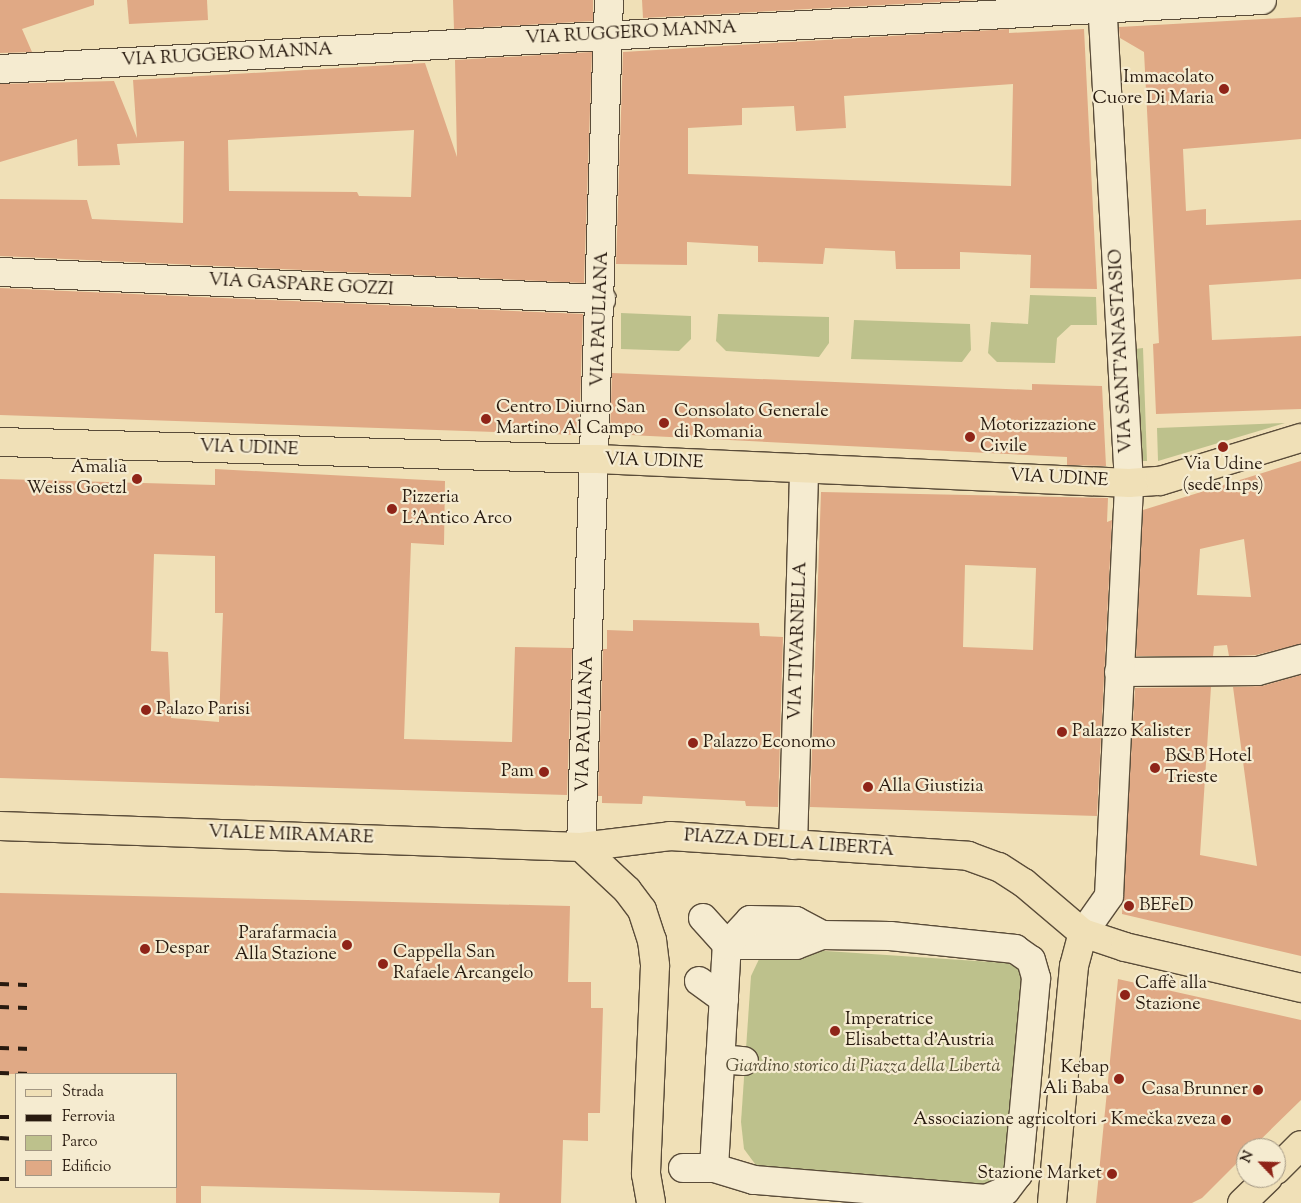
<!DOCTYPE html>
<html>
<head>
<meta charset="utf-8">
<style>
	body { margin:0 }
	#map { position:relative; width:1301px; height:1203px; overflow:hidden; background:#f0e0b7; font-family:"Sorts Mill Goudy",serif }
	div>[style] { position:absolute }
	[style*='--x'] { left:calc(var(--x)*1px); top:calc(var(--y)*1px); width:calc(var(--w)*1px); rotate:calc(var(--a)*1deg) }
	.green>* { inset:0; background:#bdc18c }
	.building>* { inset:0; background:#e0a985 }
	.roads { filter:drop-shadow(1px 0 #5a4c39) drop-shadow(-1px 0 #5a4c39) drop-shadow(0 1px #5a4c39) drop-shadow(0 -1px #5a4c39) }
	.minor>* { height:28px; margin:-14px; padding:0 14px; transform-origin:14px; border-radius:14px; background:#f5ebd0 }
	.major>* { height:28px; margin:-14px; padding:0 14px; transform-origin:14px; border-radius:14px; background:#f0e0b7 }
	.rail>* { height:4px; margin-top:-2px; transform-origin:0; background:repeating-linear-gradient(90deg,#281a0f 0 9px,transparent 0 18px) }
	.dots>* { width:14px; height:14px; translate:-50% -50%; box-sizing:border-box; border:2px solid #f5ebd0; border-radius:50% }
	span { translate:-50% -50%; white-space:nowrap; text-align:center; line-height:1.15; -webkit-text-stroke:4.5px #f5ebd0; paint-order:stroke }
	.street-label { font-size:18px; color:#281a0f }
	.poi-label { font-size:18px; color:#281a0f }
	.right { translate:-100% -50%; text-align:right }
	.left { translate:0 -50%; text-align:left }
	.park-label { font-size:18px; color:#554c34; font-style:italic }
	.legend { position:absolute; left:15px; top:1073px; width:162px; height:115px; box-sizing:border-box; background:#f5ebd0; border:1px solid #a39783; margin:0; padding:6px 9px; list-style:none; font-size:15px; color:#281a0f }
	.legend li { display:flex; align-items:center; gap:10px; height:25px }
	.legend b { width:25px; border:1px solid #a39783 }
	.north { position:absolute; left:1236px; top:1138px; width:50px; height:50px; box-sizing:border-box; background:#f5ebd0; border:1px solid #a39783; border-radius:50%; rotate:294deg; font-size:14px; font-weight:700; line-height:20px; text-align:center; color:#281a0f }
	.north::after { content:''; display:block; margin:auto; width:18px; height:22px; background:#8f2418; clip-path:polygon(50% 0,100% 100%,50% 72%,0 100%) }
</style>
</head>
<body>
<div id="map">
	<div class="green">
		<div style="clip-path:polygon(1030px 295px,1096px 297px,1097px 325px,1071px 325px,1057px 338px,1055px 363px,997px 362px,988px 353px,991px 322px,1028px 324px)"></div>
		<div style="clip-path:polygon(621px 313px,691px 316px,691px 339px,679px 351px,621px 349px)"></div>
		<div style="clip-path:polygon(718px 314px,829px 317px,829px 343px,819px 357px,726px 351px,716px 341px)"></div>
		<div style="clip-path:polygon(854px 320px,970px 324px,971px 350px,962px 362px,851px 359px)"></div>
		<div style="clip-path:polygon(1143px 348px,1147px 461px,1141px 461px,1135px 349px)"></div>
		<div style="clip-path:polygon(1285px 423px,1158px 461px,1157px 428px)"></div>
		<div style="clip-path:polygon(781px 948px,1007px 963px,1021px 969px,1025px 975px,1008px 1172px,983px 1189px,761px 1172px,744px 1149px,741px 1122px,751px 976px,761px 955px)"></div>
	</div>
	<div class="building">
		<div style="clip-path:polygon(0 0,94px 0,94px 5px,22px 29px,32px 52px,0 53px)"></div>
		<div style="clip-path:polygon(127px 0,207px 0,208px 20px,129px 24px)"></div>
		<div style="clip-path:polygon(453px 0,593px 0,593px 21px,454px 29px)"></div>
		<div style="clip-path:polygon(642px 0,976px 0,643px 18px)"></div>
		<div style="clip-path:polygon(1301px 17px,1301px 139px,1183px 149px,1186px 211px,1206px 209px,1206px 225px,1301px 220px,1301px 279px,1209px 285px,1212px 340px,1301px 336px,1301px 409px,1156px 414px,1153px 344px,1159px 343px,1144px 52px,1120px 38px,1119px 27px)"></div>
		<div style="clip-path:polygon(evenodd,1009px 29px,1009px 33px,1084px 29px,1097px 289px,1030px 288px,1031px 255px,960px 252px,960px 269px,896px 269px,895px 251px,825px 248px,823px 264px,758px 262px,758px 246px,687px 242px,687px 265px,616px 264px,623px 52px,1009px 29px,1013px 84px,1011px 186px,688px 174px,688px 128px,742px 125px,742px 108px,794px 106px,796px 131px,846px 128px,844px 96px,1013px 84px)"></div>
		<div style="clip-path:polygon(evenodd,592px 52px,584px 283px,0 256px,0 199px,87px 200px,92px 219px,183px 223px,184px 141px,117px 144px,120px 165px,78px 166px,77px 139px,0 162px,0 84px,114px 81px,137px 138px,133px 80px,425px 63px,457px 157px,455px 60px,592px 52px,414px 130px,411px 197px,359px 196px,357px 192px,229px 191px,228px 140px,414px 130px)"></div>
		<div style="clip-path:polygon(0 288px,583px 314px,579px 435px,0 415px)"></div>
		<div style="clip-path:polygon(612px 373px,1032px 390px,1032px 384px,1102px 386px,1106px 466px,1067px 465px,1067px 457px,610px 434px)"></div>
		<div style="clip-path:polygon(evenodd,1301px 461px,1301px 644px,1256px 655px,1229px 656px,1227px 645px,1214px 646px,1213px 656px,1136px 656px,1143px 510px,1301px 461px,1244px 539px,1251px 597px,1197px 595px,1200px 549px,1244px 539px)"></div>
		<div style="clip-path:polygon(evenodd,215px 469px,445px 481px,444px 545px,411px 543px,404px 739px,512px 742px,515px 647px,572px 648px,567px 795px,0 778px,0 479px,215px 485px,215px 469px,154px 554px,215px 556px,215px 613px,223px 613px,219px 722px,171px 718px,168px 652px,151px 651px,154px 554px)"></div>
		<div style="clip-path:polygon(evenodd,821px 492px,1108px 498px,1107px 522px,1112px 520px,1097px 816px,810px 807px,821px 492px,965px 565px,1036px 568px,1033px 650px,963px 647px,965px 565px)"></div>
		<div style="clip-path:polygon(633px 620px,759px 623px,760px 636px,783px 637px,778px 807px,746px 806px,745px 801px,643px 796px,642px 804px,602px 803px,602px 796px,598px 796px,603px 649px,607px 649px,607px 630px,633px 631px)"></div>
		<div style="clip-path:polygon(1301px 675px,1301px 956px,1122px 914px,1135px 688px,1211px 687px,1200px 855px,1257px 866px,1233px 687px,1262px 686px)"></div>
		<div style="clip-path:polygon(0 893px,570px 906px,568px 982px,591px 982px,591px 1008px,603px 1008px,600px 1113px,588px 1113px,588px 1141px,563px 1140px,561px 1203px,499px 1203px,500px 1193px,201px 1186px,201px 1203px,176px 1203px,176px 1074px,0 1074px)"></div>
		<div style="clip-path:polygon(1118px 979px,1301px 1020px,1301px 1100px,1252px 1148px,1246px 1148px,1246px 1154px,1202px 1198px,1192px 1203px,1096px 1203px)"></div>
	</div>
	<div class="roads">
		<div class="minor">
			<div style="--x:0;--y:69;--w:1264;--a:-3.13"></div>
			<div style="--x:0;--y:272;--w:602;--a:2.57"></div>
			<div style="--x:1119;--y:672;--w:139;--a:-0.4"></div>
			<div style="--x:1258;--y:671;--w:45;--a:-15.6"></div>
			<div style="--x:793;--y:845;--w:377;--a:-88.3"></div>
			<div style="--x:581;--y:847;--w:847;--a:-88.11"></div>
			<div style="--x:703;--y:918;--w:36;--a:48"></div>
			<div style="--x:727;--y:945;--w:69;--a:0"></div>
			<div style="--x:796;--y:945;--w:28;--a:-21"></div>
			<div style="--x:822;--y:935;--w:12;--a:180"></div>
			<div style="--x:1083;--y:933;--w:45;--a:-54.9"></div>
			<div style="--x:1109;--y:896;--w:413;--a:-87.2"></div>
			<div style="--x:1129;--y:483;--w:484;--a:-93.2"></div>
			<div style="--x:699;--y:981;--w:31;--a:36"></div>
			<div style="--x:720;--y:1059;--w:24;--a:5"></div>
			<div style="--x:683;--y:1168;--w:31;--a:0"></div>
			<div style="--x:714;--y:1168;--w:223;--a:-86.7"></div>
			<div style="--x:727;--y:945;--w:34;--a:-47"></div>
			<div style="--x:750;--y:920;--w:46;--a:1.2"></div>
			<div style="--x:796;--y:921;--w:30;--a:28"></div>
			<div style="--x:822;--y:935;--w:68;--a:0.8"></div>
			<div style="--x:890;--y:936;--w:126;--a:5.9"></div>
			<div style="--x:1015;--y:949;--w:19;--a:35"></div>
			<div style="--x:1031;--y:960;--w:19;--a:74"></div>
			<div style="--x:1036;--y:978;--w:197;--a:95.2"></div>
			<div style="--x:1018;--y:1174;--w:21;--a:127"></div>
			<div style="--x:1005;--y:1191;--w:21;--a:157"></div>
			<div style="--x:986;--y:1199;--w:233;--a:-175.3"></div>
			<div style="--x:754;--y:1180;--w:42;--a:-163.3"></div>
		</div>
		<div class="major">
			<div style="--x:0;--y:442;--w:597;--a:1.63"></div>
			<div style="--x:597;--y:459;--w:533;--a:2.58"></div>
			<div style="--x:1129;--y:483;--w:31;--a:-4"></div>
			<div style="--x:1160;--y:481;--w:147;--a:-17"></div>
			<div style="--x:0;--y:826;--w:581;--a:2.07"></div>
			<div style="--x:581;--y:847;--w:90;--a:-7"></div>
			<div style="--x:670;--y:836;--w:299;--a:3.8"></div>
			<div style="--x:968;--y:856;--w:33;--a:20"></div>
			<div style="--x:999;--y:867;--w:30;--a:33"></div>
			<div style="--x:1024;--y:883;--w:77;--a:40.3"></div>
			<div style="--x:1083;--y:933;--w:44;--a:18.4"></div>
			<div style="--x:1125;--y:947;--w:181;--a:13.1"></div>
			<div style="--x:581;--y:847;--w:63;--a:43.1"></div>
			<div style="--x:627;--y:890;--w:25;--a:53"></div>
			<div style="--x:642;--y:910;--w:32;--a:72"></div>
			<div style="--x:652;--y:940;--w:26;--a:83"></div>
			<div style="--x:655;--y:966;--w:208;--a:92.5"></div>
			<div style="--x:646;--y:1174;--w:29;--a:80"></div>
			<div style="--x:1276;--y:1170;--w:35;--a:-45"></div>
			<div style="--x:1052;--y:1203;--w:238;--a:-84.7"></div>
			<div style="--x:1074;--y:966;--w:34;--a:-75"></div>
			<div style="--x:1242;--y:1203;--w:36;--a:-44"></div>
		</div>
	</div>
	<div class="rail">
		<div style="--x:0;--y:984;--w:34;--a:2"></div>
		<div style="--x:0;--y:1007;--w:34;--a:2"></div>
		<div style="--x:0;--y:1048;--w:32;--a:2"></div>
		<div style="--x:0;--y:1073;--w:31;--a:2"></div>
		<div style="--x:0;--y:1117;--w:16;--a:0"></div>
		<div style="--x:0;--y:1138;--w:16;--a:4"></div>
		<div style="--x:0;--y:1179;--w:16;--a:0"></div>
	</div>
	<div class="dots">
		<div style="left:1224px;top:89px;background:#8f2418"></div>
		<div style="left:486px;top:419px;background:#8f2418"></div>
		<div style="left:664px;top:423px;background:#8f2418"></div>
		<div style="left:970px;top:437px;background:#8f2418"></div>
		<div style="left:1223px;top:447px;background:#8f2418"></div>
		<div style="left:137px;top:479px;background:#8f2418"></div>
		<div style="left:392px;top:509px;background:#8f2418"></div>
		<div style="left:146px;top:710px;background:#8f2418"></div>
		<div style="left:1062px;top:732px;background:#8f2418"></div>
		<div style="left:693px;top:743px;background:#8f2418"></div>
		<div style="left:1155px;top:768px;background:#8f2418"></div>
		<div style="left:544px;top:772px;background:#8f2418"></div>
		<div style="left:868px;top:787px;background:#8f2418"></div>
		<div style="left:1129px;top:906px;background:#8f2418"></div>
		<div style="left:347px;top:945px;background:#8f2418"></div>
		<div style="left:145px;top:949px;background:#8f2418"></div>
		<div style="left:383px;top:964px;background:#8f2418"></div>
		<div style="left:1125px;top:995px;background:#8f2418"></div>
		<div style="left:835px;top:1031px;background:#8f2418"></div>
		<div style="left:1119px;top:1079px;background:#8f2418"></div>
		<div style="left:1258px;top:1090px;background:#8f2418"></div>
		<div style="left:1226px;top:1120px;background:#8f2418"></div>
		<div style="left:1112px;top:1174px;background:#8f2418"></div>
	</div>
	<div class="street-label">
		<span style="left:631px;top:34px;rotate:-3deg">VIA RUGGERO MANNA</span>
		<span style="left:227px;top:56px;rotate:-3deg">VIA RUGGERO MANNA</span>
		<span style="left:301px;top:286px;rotate:3deg">VIA GASPARE GOZZI</span>
		<span style="left:601px;top:319px;rotate:-88deg">VIA PAULIANA</span>
		<span style="left:1122px;top:351px;rotate:-93deg">VIA SANT'ANASTASIO</span>
		<span style="left:249px;top:449px;rotate:2deg">VIA UDINE</span>
		<span style="left:654px;top:462px;rotate:2deg">VIA UDINE</span>
		<span style="left:1059px;top:479px;rotate:3deg">VIA UDINE</span>
		<span style="left:799px;top:641px;rotate:-88deg">VIA TIVARNELLA</span>
		<span style="left:586px;top:724px;rotate:-88deg">VIA PAULIANA</span>
		<span style="left:291px;top:836px;rotate:2deg">VIALE MIRAMARE</span>
		<span style="left:789px;top:844px;rotate:4deg">PIAZZA DELLA LIBERTÀ</span>
	</div>
	<div class="poi-label">
		<span class="right" style="left:1214px;top:89px">Immacolato<br>Cuore Di Maria</span>
		<span class="left" style="left:496px;top:419px">Centro Diurno San<br>Martino Al Campo</span>
		<span class="left" style="left:674px;top:423px">Consolato Generale<br>di Romania</span>
		<span class="left" style="left:980px;top:437px">Motorizzazione<br>Civile</span>
		<span style="left:1223px;top:476px">Via Udine<br>(sede Inps)</span>
		<span class="right" style="left:127px;top:479px">Amalia<br>Weiss Goetzl</span>
		<span class="left" style="left:402px;top:509px">Pizzeria<br>L'Antico Arco</span>
		<span class="left" style="left:156px;top:710px">Palazo Parisi</span>
		<span class="left" style="left:1072px;top:732px">Palazzo Kalister</span>
		<span class="left" style="left:703px;top:743px">Palazzo Economo</span>
		<span class="left" style="left:1165px;top:768px">B&amp;B Hotel<br>Trieste</span>
		<span class="right" style="left:534px;top:772px">Pam</span>
		<span class="left" style="left:878px;top:787px">Alla Giustizia</span>
		<span class="left" style="left:1139px;top:906px">BEFeD</span>
		<span class="right" style="left:337px;top:945px">Parafarmacia<br>Alla Stazione</span>
		<span class="left" style="left:155px;top:949px">Despar</span>
		<span class="left" style="left:393px;top:964px">Cappella San<br>Rafaele Arcangelo</span>
		<span class="left" style="left:1135px;top:995px">Caffè alla<br>Stazione</span>
		<span class="left" style="left:845px;top:1031px">Imperatrice<br>Elisabetta d'Austria</span>
		<span class="right" style="left:1109px;top:1079px">Kebap<br>Ali Baba</span>
		<span class="right" style="left:1248px;top:1090px">Casa Brunner</span>
		<span class="right" style="left:1216px;top:1120px">Associazione agricoltori - Kmečka zveza</span>
		<span class="right" style="left:1102px;top:1174px">Stazione Market</span>
	</div>
	<div class="park-label">
		<span style="left:863px;top:1067px">Giardino storico di Piazza della Libertà</span>
	</div>
	<ul class="legend">
	<li><b style="height:6px;background:#f0e0b7"></b>Strada</li>
	<li><b style="height:6px;background:#281a0f"></b>Ferrovia</li>
	<li><b style="height:14px;background:#bdc18c"></b>Parco</li>
	<li><b style="height:14px;background:#e0a985"></b>Edificio</li>
	</ul>
	<div class="north">N</div>
</div>
</body>
</html>
